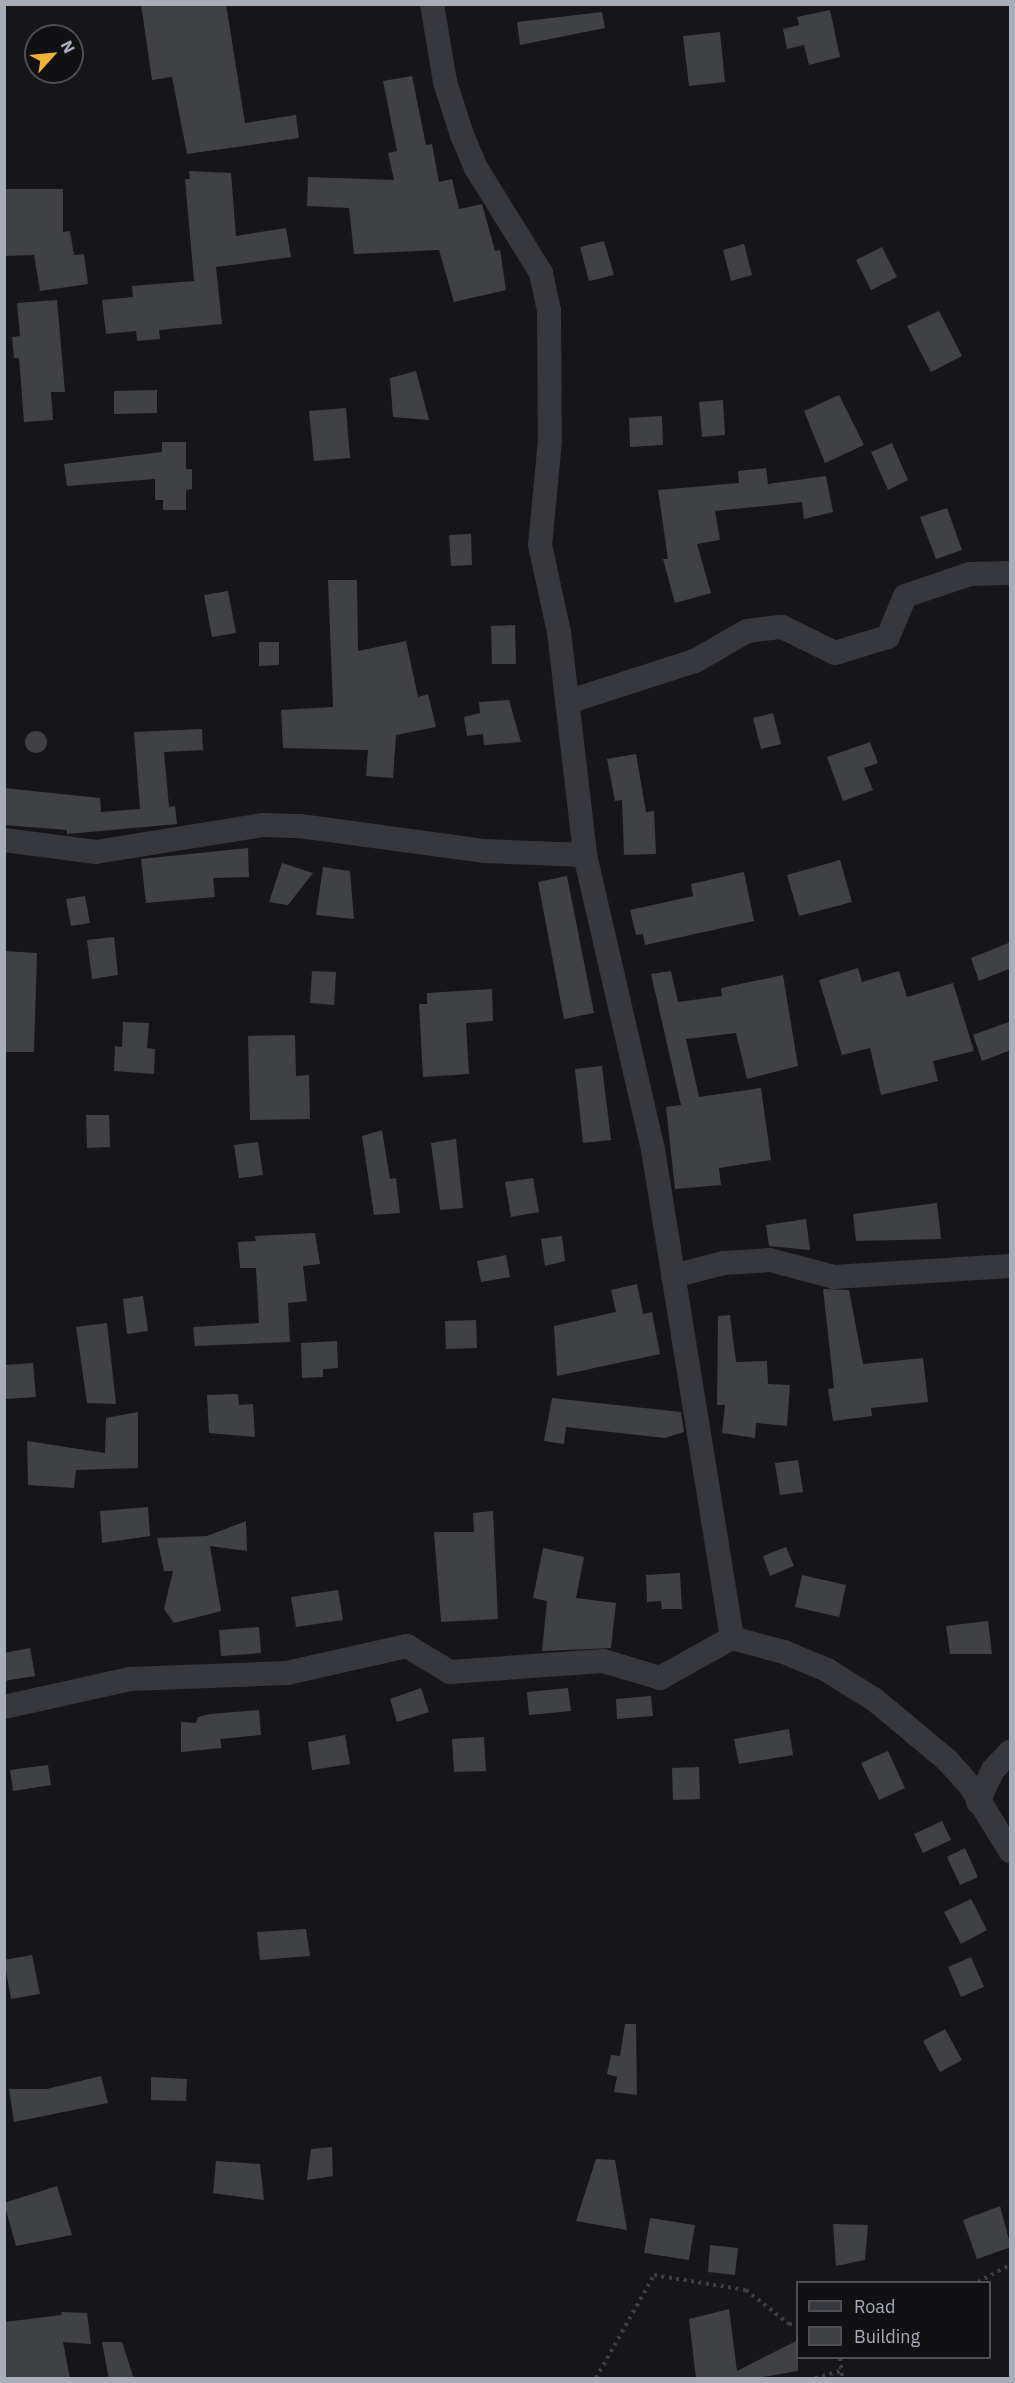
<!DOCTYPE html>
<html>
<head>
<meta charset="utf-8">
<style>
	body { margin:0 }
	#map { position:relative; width:1015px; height:2383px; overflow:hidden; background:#161618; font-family:"IBM Plex Sans",sans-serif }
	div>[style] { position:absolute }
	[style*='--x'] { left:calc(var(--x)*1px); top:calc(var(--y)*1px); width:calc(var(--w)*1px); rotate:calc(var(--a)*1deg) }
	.building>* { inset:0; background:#404145 }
	.round { border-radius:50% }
	.path>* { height:4px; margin-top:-2px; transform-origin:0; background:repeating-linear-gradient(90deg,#3d3f44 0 3px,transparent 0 7.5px) }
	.street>* { height:24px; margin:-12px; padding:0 12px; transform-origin:12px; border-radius:12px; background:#37383d }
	span { translate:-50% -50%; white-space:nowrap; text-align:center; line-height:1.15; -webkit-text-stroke:4.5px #111113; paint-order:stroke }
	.frame { position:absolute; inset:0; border:6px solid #a8adb8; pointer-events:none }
	.legend { position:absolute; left:796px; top:2281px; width:195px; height:78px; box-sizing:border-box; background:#111113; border:2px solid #4d4f55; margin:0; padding:8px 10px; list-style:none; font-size:18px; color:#a8adb8 }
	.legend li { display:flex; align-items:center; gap:12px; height:30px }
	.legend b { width:30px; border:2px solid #4d4f55 }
	.north { position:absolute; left:24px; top:24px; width:60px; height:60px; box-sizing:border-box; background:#111113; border:2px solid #4d4f55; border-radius:50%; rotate:63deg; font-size:16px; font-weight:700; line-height:24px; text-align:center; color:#a8adb8 }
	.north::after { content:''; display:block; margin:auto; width:21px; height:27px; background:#f2b134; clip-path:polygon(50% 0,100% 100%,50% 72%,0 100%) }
</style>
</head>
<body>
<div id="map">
	<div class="building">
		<div style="clip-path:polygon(141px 4px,226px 4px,245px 123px,296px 115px,299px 138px,187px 154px,172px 77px,152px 80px)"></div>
		<div style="clip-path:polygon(830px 10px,840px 57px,809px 65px,804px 45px,787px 49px,783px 29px,799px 25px,797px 17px)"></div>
		<div style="clip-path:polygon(602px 12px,605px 28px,520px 45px,517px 22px)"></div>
		<div style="clip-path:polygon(720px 32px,725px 82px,689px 86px,683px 36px)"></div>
		<div style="clip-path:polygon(412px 76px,426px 145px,432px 144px,439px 182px,452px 179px,459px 209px,482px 204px,495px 251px,500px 250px,506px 290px,454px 302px,439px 250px,354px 254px,349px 208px,307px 206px,308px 177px,394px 180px,388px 153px,397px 151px,383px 81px)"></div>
		<div style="clip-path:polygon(189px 171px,231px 173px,236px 236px,286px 228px,291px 257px,216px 267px,222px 324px,159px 330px,160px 339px,137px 341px,136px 331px,106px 334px,102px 300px,133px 297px,132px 286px,194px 281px,185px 179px,190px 179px)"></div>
		<div style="clip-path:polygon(4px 189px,63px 189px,63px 232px,70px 231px,74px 255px,84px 254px,88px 284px,40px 291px,34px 255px,4px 256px)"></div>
		<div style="clip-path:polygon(604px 241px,614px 275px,589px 281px,580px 247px)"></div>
		<div style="clip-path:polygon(744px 244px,752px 275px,731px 281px,723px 250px)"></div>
		<div style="clip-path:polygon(882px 247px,897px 277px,871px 290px,856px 260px)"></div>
		<div style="clip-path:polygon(57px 300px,65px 392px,51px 392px,53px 420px,24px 422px,19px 358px,14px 358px,12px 337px,20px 336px,17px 303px)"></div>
		<div style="clip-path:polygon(939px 311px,962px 356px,931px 372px,907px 326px)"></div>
		<div style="clip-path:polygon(416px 371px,429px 420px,393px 417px,390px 378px)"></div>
		<div style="clip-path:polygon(157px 390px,157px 413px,114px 414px,114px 391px)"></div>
		<div style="clip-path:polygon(839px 395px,864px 445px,825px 463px,804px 411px)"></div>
		<div style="clip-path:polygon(723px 400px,725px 435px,702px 437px,699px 402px)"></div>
		<div style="clip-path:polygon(346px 408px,350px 458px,314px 461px,309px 411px)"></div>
		<div style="clip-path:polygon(662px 416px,663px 445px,630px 447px,629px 418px)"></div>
		<div style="clip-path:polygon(162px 442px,186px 442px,186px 469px,192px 469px,192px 489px,186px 490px,186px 510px,163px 510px,163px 500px,155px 500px,155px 479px,67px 486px,64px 464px,162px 452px)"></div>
		<div style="clip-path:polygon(892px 443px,908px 480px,888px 490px,871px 452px)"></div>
		<div style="clip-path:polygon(766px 468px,768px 484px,826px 476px,833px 512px,804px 519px,802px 502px,715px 511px,720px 540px,697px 544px,711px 593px,675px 603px,663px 559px,668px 559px,658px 490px,739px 483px,738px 471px)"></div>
		<div style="clip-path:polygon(947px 508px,962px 550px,936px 559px,920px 517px)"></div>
		<div style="clip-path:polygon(471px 534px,472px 565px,451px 566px,449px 535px)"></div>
		<div style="clip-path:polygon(328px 580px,357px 580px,358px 651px,406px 641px,418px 697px,428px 694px,436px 727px,396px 735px,393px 778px,366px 776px,368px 750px,283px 748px,281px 710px,333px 707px)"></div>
		<div style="clip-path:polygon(228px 591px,236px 633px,212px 637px,204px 595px)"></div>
		<div style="clip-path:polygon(515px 625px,516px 664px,492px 664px,491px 626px)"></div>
		<div style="clip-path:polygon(259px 642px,279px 642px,279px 665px,259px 666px)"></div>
		<div style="clip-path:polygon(509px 700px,521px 742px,484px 745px,483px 734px,467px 736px,464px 717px,480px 713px,479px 702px)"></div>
		<div style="clip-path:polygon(773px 713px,781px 744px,761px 749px,753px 718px)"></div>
		<div style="clip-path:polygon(202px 729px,203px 750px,164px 752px,169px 807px,175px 806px,177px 824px,67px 834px,67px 830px,4px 825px,4px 788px,100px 798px,101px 812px,140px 809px,134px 732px)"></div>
		<div class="round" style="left:25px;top:731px;width:22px;height:22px"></div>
		<div style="clip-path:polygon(870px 742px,878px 763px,864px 768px,873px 790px,843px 801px,827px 757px)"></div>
		<div style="clip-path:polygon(636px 754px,646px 812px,654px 811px,656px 854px,624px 855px,622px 800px,615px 801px,607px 759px)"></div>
		<div style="clip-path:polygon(248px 848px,249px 877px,213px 878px,215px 897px,146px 903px,141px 859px)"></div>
		<div style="clip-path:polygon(840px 860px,852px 902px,799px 916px,787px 875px)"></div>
		<div style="clip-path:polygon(282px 863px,313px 873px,288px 905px,269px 902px)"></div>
		<div style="clip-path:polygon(323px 867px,350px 871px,354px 919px,316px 915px)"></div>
		<div style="clip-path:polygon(744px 872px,754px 921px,645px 945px,643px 934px,636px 935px,630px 910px,693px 896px,691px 884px)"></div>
		<div style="clip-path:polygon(567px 876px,594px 1013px,564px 1019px,538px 882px)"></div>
		<div style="clip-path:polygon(85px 896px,90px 923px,71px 926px,66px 899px)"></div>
		<div style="clip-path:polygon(114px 937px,118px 975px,92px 979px,87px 940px)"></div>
		<div style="clip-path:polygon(1011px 942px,1011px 968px,979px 981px,971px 958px)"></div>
		<div style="clip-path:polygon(4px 951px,37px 953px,34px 1052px,4px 1052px)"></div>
		<div style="clip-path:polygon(858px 968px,862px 982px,899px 971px,907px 997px,953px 983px,974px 1051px,933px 1061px,938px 1081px,881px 1095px,870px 1048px,842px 1055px,819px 980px)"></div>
		<div style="clip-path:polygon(312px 971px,336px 972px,334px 1005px,310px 1003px)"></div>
		<div style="clip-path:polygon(671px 971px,678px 1002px,722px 996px,721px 988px,783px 975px,798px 1066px,747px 1079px,736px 1033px,686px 1039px,699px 1097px,761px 1088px,771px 1160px,719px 1168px,721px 1185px,675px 1189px,666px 1107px,681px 1105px,651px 974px)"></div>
		<div style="clip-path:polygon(492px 989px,493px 1021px,466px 1023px,469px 1074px,423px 1077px,419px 1004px,427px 1004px,427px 993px)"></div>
		<div style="clip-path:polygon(1011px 1021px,1011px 1050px,982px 1061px,973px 1035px)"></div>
		<div style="clip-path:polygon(123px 1022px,149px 1023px,147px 1048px,155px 1049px,154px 1074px,114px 1071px,115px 1046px,122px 1047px)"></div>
		<div style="clip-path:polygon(295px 1035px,296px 1076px,309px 1075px,310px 1119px,250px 1120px,248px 1036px)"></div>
		<div style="clip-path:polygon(602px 1066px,611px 1140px,583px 1143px,575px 1069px)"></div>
		<div style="clip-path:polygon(86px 1115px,109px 1115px,110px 1147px,87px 1148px)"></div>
		<div style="clip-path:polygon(382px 1130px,390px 1179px,396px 1178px,400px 1213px,374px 1215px,362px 1136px)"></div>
		<div style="clip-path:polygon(456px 1139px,463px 1208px,440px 1210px,431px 1143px)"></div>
		<div style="clip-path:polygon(258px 1142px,263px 1175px,239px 1178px,234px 1145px)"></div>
		<div style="clip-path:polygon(533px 1178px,539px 1212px,511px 1217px,505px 1182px)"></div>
		<div style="clip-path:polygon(937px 1203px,941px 1239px,856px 1241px,853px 1214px)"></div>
		<div style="clip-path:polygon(806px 1219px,810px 1250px,769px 1246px,766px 1225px)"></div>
		<div style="clip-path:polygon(315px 1233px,320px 1264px,303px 1266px,307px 1301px,288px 1303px,290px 1342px,195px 1346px,193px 1327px,259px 1323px,256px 1268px,240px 1268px,238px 1242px,256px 1241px,255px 1236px)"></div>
		<div style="clip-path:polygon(562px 1236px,565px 1261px,545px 1266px,541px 1239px)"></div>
		<div style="clip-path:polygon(506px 1255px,510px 1277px,481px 1282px,477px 1261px)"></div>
		<div style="clip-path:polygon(637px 1284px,643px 1314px,652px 1312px,660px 1354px,557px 1376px,554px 1326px,616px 1312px,611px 1290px)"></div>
		<div style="clip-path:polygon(823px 1289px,849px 1290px,863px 1364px,923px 1358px,928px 1402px,871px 1408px,872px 1416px,833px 1421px,828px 1389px,834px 1388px)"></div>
		<div style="clip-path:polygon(143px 1296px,148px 1331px,127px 1334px,123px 1299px)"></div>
		<div style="clip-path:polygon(730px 1315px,736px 1362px,767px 1361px,768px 1384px,790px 1385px,787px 1426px,756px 1423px,755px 1438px,722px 1433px,725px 1405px,717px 1405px,718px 1316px)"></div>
		<div style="clip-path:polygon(476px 1320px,477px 1348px,446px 1349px,445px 1321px)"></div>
		<div style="clip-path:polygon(107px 1323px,116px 1404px,87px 1403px,76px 1327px)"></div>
		<div style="clip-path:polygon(337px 1341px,338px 1368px,323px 1369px,323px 1377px,302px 1378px,301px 1343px)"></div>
		<div style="clip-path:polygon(33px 1363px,36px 1397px,6px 1399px,4px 1365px)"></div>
		<div style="clip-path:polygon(238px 1394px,239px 1405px,253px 1404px,255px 1437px,209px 1433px,207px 1395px)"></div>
		<div style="clip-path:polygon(552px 1398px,681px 1412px,684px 1432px,665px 1438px,566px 1427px,564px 1444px,544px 1441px)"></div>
		<div style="clip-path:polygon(138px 1412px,138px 1468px,76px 1470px,74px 1488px,28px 1485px,27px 1441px,105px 1453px,106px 1418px)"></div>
		<div style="clip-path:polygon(798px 1460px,803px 1492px,780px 1495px,775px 1463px)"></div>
		<div style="clip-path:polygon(148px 1507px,150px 1536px,102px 1543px,100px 1511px)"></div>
		<div style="clip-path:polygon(493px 1511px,498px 1619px,441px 1622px,434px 1532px,474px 1532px,473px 1513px)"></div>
		<div style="clip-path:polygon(246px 1521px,247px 1551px,210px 1546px,221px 1611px,174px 1623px,164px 1609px,173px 1571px,164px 1571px,157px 1538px,207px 1536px)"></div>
		<div style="clip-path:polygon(786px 1547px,794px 1566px,770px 1576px,763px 1556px)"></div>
		<div style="clip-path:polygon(543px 1548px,584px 1557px,576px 1598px,616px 1603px,611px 1648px,542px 1651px,547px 1601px,533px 1598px)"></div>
		<div style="clip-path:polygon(680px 1573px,682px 1609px,662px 1609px,661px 1601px,647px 1602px,646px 1575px)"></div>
		<div style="clip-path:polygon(802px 1575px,846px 1585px,839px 1617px,795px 1607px)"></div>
		<div style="clip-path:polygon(338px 1590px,343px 1620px,296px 1627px,291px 1597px)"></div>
		<div style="clip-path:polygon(988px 1621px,992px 1654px,950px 1654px,946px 1626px)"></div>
		<div style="clip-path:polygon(259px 1627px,261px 1653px,221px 1656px,219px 1630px)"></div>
		<div style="clip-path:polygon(30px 1648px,35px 1676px,4px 1681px,4px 1653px)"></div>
		<div style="clip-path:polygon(421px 1688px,429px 1712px,397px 1722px,390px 1699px)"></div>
		<div style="clip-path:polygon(568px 1688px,571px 1711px,529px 1715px,527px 1692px)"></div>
		<div style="clip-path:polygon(651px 1696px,653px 1716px,617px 1719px,616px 1699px)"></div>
		<div style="clip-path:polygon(259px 1710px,261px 1735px,220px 1739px,222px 1748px,181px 1752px,181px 1722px,196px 1723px,198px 1717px,210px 1714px)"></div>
		<div style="clip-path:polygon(789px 1729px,793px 1755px,739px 1764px,734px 1739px)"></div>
		<div style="clip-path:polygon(345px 1735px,350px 1764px,312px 1770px,308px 1742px)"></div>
		<div style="clip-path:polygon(484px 1737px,486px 1771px,454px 1772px,452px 1739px)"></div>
		<div style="clip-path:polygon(888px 1751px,905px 1788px,879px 1800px,861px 1763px)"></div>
		<div style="clip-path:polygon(48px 1765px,51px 1785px,13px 1791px,10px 1770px)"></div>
		<div style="clip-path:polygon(699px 1767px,700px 1799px,673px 1800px,672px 1768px)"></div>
		<div style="clip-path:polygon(942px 1821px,951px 1840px,923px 1853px,914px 1834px)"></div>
		<div style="clip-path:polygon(965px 1848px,978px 1877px,960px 1885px,947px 1857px)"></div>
		<div style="clip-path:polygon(971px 1899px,987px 1930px,961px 1944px,944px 1912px)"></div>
		<div style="clip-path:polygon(306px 1929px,310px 1956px,260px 1960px,257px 1932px)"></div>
		<div style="clip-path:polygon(32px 1955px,40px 1994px,11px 1999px,4px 1960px)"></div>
		<div style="clip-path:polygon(971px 1957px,984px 1987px,961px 1997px,948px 1967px)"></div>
		<div style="clip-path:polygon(625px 2024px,636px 2024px,637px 2095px,614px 2092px,617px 2077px,607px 2074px,611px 2055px,620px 2056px)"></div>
		<div style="clip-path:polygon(945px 2029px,962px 2060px,940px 2072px,923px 2041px)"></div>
		<div style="clip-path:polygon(101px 2076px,108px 2103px,14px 2122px,9px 2089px,47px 2089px)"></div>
		<div style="clip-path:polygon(151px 2077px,187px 2079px,186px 2101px,151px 2100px)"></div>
		<div style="clip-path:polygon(332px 2147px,333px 2176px,307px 2180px,311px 2149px)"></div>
		<div style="clip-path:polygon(596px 2159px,615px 2160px,627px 2230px,576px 2221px)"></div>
		<div style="clip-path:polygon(216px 2161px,260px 2164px,264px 2200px,213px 2193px)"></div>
		<div style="clip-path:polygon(57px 2186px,72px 2235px,16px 2246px,4px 2203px)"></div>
		<div style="clip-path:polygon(1000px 2206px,1011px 2247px,977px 2259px,963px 2220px)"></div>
		<div style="clip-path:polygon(650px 2218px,695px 2225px,689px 2260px,644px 2253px)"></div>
		<div style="clip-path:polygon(833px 2224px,868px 2225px,865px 2260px,836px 2266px)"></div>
		<div style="clip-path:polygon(710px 2245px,738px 2248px,735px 2275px,708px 2272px)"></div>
		<div style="clip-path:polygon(729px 2309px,737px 2371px,798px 2340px,798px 2371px,752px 2379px,696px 2379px,689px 2319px)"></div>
		<div style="clip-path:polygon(61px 2312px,87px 2313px,91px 2344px,63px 2342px,70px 2379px,4px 2379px,4px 2322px,62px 2315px)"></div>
		<div style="clip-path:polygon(102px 2342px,122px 2342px,134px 2379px,109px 2379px)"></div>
	</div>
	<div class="path">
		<div style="--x:978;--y:2282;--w:36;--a:-28"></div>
		<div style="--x:840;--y:2358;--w:20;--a:84"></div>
		<div style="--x:596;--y:2378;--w:118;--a:-60.6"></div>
		<div style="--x:654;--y:2275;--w:93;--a:9.3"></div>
		<div style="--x:746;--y:2290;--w:55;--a:38.3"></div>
		<div style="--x:789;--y:2324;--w:9;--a:0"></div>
		<div style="--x:815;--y:2378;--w:28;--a:-15"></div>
	</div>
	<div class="street">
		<div style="--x:432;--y:4;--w:79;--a:80.5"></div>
		<div style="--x:445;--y:82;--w:56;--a:72.2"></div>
		<div style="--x:462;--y:135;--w:36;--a:67"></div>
		<div style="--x:476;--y:168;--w:123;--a:58.2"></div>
		<div style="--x:541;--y:273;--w:38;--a:78"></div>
		<div style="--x:549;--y:310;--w:130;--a:89.6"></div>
		<div style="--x:550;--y:440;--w:105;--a:95.4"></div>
		<div style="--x:540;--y:545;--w:89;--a:77.7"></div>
		<div style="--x:559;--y:632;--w:225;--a:83.3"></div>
		<div style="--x:567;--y:702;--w:134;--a:-17.8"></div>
		<div style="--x:695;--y:661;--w:60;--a:-30"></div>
		<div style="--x:747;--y:631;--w:35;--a:-7"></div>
		<div style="--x:782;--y:627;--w:59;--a:26.1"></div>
		<div style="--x:835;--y:653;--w:55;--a:-16.8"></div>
		<div style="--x:888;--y:637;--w:44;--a:-67.5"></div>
		<div style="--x:905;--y:596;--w:69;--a:-18.7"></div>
		<div style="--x:970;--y:574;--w:40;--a:-1.4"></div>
		<div style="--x:4;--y:840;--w:93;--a:7.4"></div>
		<div style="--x:96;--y:852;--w:169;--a:-9.2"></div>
		<div style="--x:263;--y:825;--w:37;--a:2"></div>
		<div style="--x:300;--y:826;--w:187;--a:7.7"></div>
		<div style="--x:485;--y:851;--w:100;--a:2.3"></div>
		<div style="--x:585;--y:855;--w:303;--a:77"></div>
		<div style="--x:653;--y:1150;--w:494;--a:80.8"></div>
		<div style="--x:673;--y:1276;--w:53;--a:-14.3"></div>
		<div style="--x:724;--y:1263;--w:46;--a:-3.7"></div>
		<div style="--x:770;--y:1260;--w:66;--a:14.9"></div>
		<div style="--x:834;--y:1277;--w:176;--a:-3.6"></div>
		<div style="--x:4;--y:1707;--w:129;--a:-12.5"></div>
		<div style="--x:130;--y:1679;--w:157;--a:-2.2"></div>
		<div style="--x:287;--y:1673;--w:123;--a:-12.7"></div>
		<div style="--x:407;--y:1646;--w:50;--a:31.2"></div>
		<div style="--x:450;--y:1672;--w:153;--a:-4.1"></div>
		<div style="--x:603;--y:1661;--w:59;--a:16.6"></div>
		<div style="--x:660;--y:1678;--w:82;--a:-29.1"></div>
		<div style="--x:732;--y:1638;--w:54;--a:15.1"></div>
		<div style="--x:784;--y:1652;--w:47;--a:22.7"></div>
		<div style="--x:827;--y:1670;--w:57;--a:32"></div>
		<div style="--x:875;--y:1700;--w:94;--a:39.8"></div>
		<div style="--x:947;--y:1760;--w:36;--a:48"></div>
		<div style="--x:971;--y:1787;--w:75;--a:58.6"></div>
		<div style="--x:978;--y:1802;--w:35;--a:-65"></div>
		<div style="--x:993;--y:1770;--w:25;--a:-47"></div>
	</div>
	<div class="frame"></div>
	<ul class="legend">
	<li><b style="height:8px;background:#37383d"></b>Road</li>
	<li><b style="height:16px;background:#404145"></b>Building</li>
	</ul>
	<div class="north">N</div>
</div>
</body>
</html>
